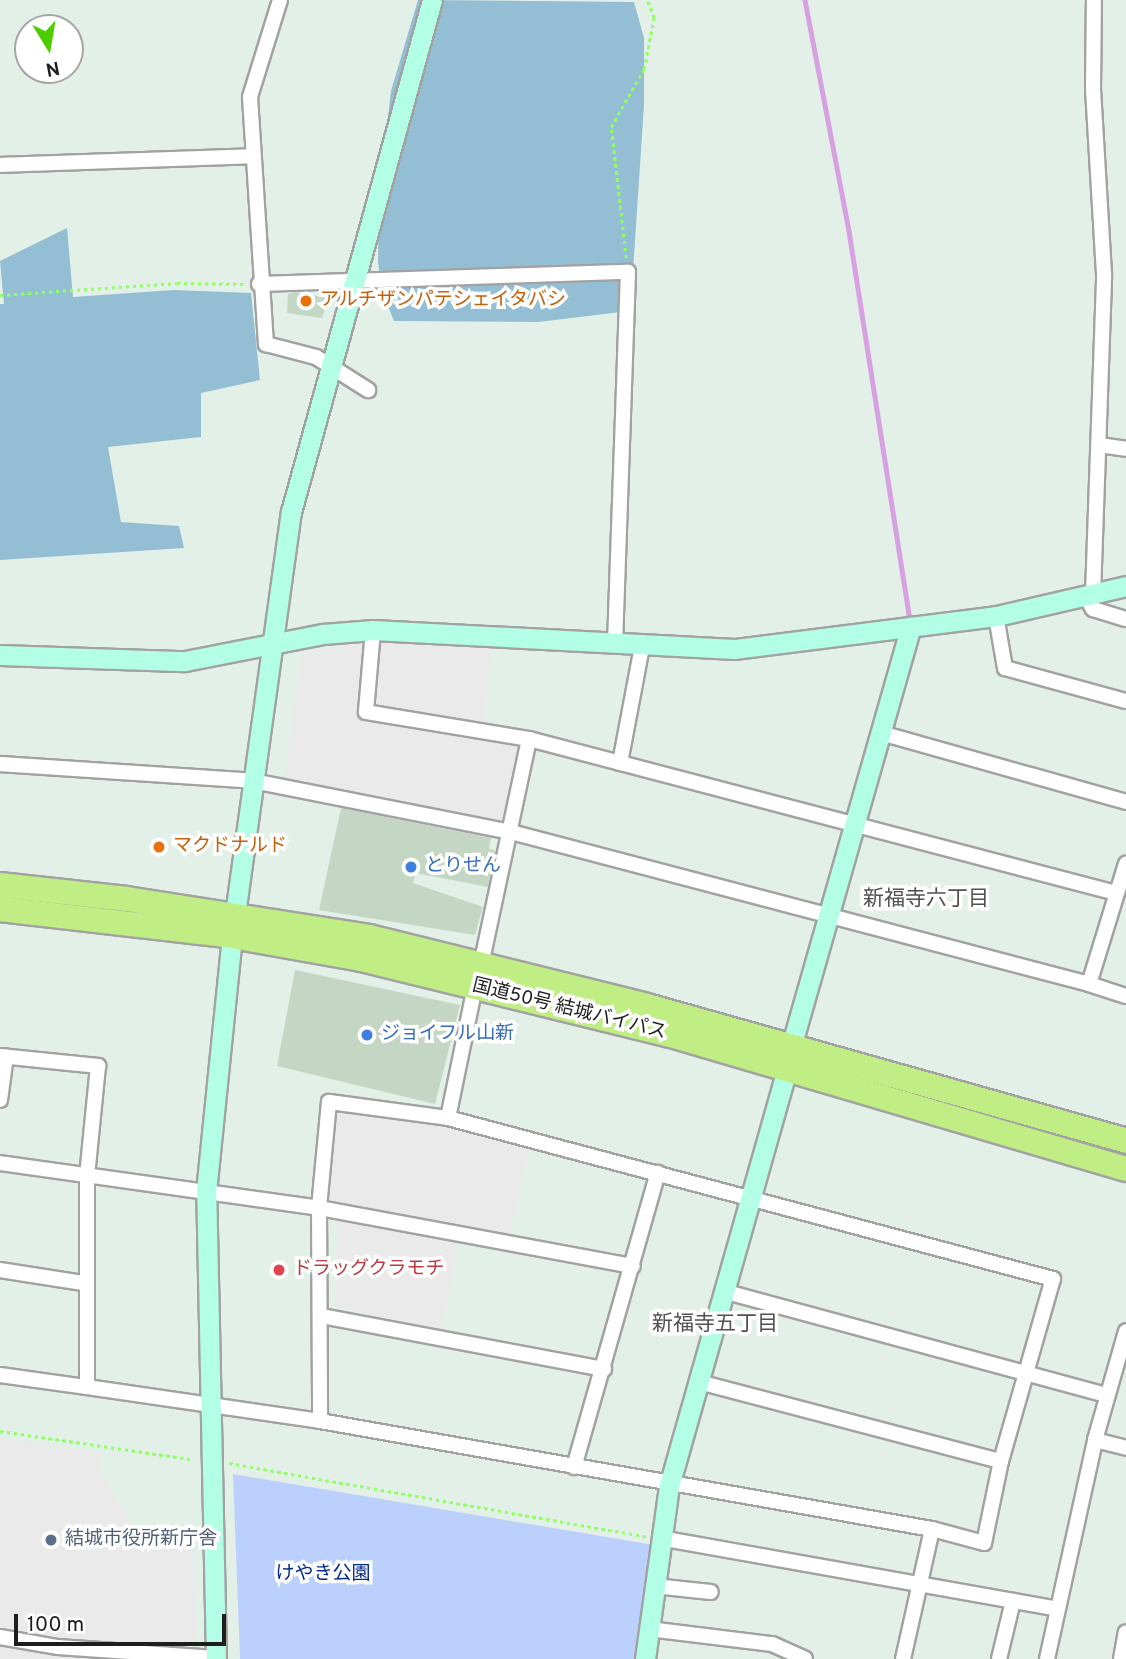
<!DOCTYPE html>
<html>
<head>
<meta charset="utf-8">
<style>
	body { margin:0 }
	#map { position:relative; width:1126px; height:1659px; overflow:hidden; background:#e3f0e7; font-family:Overpass,"Noto Sans JP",sans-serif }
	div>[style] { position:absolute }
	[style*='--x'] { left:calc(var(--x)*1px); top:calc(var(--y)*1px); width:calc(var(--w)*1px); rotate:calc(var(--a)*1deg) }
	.forest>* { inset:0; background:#94bed3 }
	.park>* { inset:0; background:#bcd0fe }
	.parking>* { inset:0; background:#eaeaea }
	.stream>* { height:4.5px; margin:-2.25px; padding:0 2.25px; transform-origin:2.25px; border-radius:2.25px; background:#d7a0e1 }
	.building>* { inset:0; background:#c3d7c4 }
	.path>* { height:2.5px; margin-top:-1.25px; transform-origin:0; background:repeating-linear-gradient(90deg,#90ff65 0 3.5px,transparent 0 7px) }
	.roads { filter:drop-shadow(2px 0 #a2a2a2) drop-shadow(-2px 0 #a2a2a2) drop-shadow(0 2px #a2a2a2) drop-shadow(0 -2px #a2a2a2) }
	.street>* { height:14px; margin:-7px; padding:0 7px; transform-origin:7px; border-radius:7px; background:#fff }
	.secondary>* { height:19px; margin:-9.5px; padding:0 9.5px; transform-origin:9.5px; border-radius:9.5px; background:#b2ffe6 }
	.highway>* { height:24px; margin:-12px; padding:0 12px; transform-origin:12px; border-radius:12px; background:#c0ee84 }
	.dots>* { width:19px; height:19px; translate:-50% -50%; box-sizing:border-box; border:4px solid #fff; border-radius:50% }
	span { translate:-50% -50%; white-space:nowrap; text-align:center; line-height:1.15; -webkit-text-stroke:7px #fff; paint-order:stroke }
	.food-label { font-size:19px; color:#c56008 }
	.left { translate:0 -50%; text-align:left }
	.shop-label { font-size:19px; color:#366cbe }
	.street-label { font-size:19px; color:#1e1e1e }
	.health-label { font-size:19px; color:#be3a42 }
	.service-label { font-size:19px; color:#4e5e75 }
	.park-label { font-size:19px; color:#022986 }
	.neighbourhood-label { font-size:21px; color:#515151 }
	.north { position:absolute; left:14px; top:14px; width:70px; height:70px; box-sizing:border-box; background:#fff; border:2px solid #a5a5a5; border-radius:50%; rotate:169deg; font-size:19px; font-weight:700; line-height:28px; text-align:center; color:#1e1e1e }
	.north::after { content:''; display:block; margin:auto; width:24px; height:32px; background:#4dcc00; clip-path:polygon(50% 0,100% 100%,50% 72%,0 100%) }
	.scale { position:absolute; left:14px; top:1614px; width:212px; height:32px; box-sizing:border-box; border:4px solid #1e1e1e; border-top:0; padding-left:9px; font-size:21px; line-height:24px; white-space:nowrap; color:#1e1e1e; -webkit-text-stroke:5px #fff; paint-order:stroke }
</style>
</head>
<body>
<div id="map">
	<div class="forest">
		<div style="clip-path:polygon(418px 0,634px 2px,644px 38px,644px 105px,632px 286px,621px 312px,538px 322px,394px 321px,382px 291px,378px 262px,379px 192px,391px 91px)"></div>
		<div style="clip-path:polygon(67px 228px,73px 297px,174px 290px,251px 293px,260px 380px,201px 393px,201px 437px,108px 447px,121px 522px,179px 526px,184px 548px,0 560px,0 304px,4px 304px,0 261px)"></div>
	</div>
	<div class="park">
		<div style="clip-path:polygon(233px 1474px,654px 1545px,641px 1659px,240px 1659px)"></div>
	</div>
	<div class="parking">
		<div style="clip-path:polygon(380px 639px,493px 646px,483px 726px,373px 708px)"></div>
		<div style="clip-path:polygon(368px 641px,362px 717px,524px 744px,509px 824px,284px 779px,301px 653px)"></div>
		<div style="clip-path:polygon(329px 1102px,531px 1138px,509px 1241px,319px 1208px)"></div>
		<div style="clip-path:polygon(338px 1217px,459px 1241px,441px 1329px,335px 1307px)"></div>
		<div style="clip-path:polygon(0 1438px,100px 1454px,100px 1471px,145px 1548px,192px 1532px,196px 1646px,55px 1638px,0 1628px)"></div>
		<div style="clip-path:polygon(0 1646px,53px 1656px,113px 1659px,0 1659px)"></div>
	</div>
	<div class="stream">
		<div style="--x:805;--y:0;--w:235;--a:79.2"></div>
		<div style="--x:849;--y:231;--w:393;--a:81.1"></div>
	</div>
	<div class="building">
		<div style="clip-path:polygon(294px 292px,329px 298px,322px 318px,287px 313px,288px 294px)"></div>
		<div style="clip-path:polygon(341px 808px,491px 838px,489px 849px,495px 850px,488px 887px,416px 873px,413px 883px,483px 907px,475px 935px,319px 910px)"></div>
		<div style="clip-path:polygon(295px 970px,460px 1005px,435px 1104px,277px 1066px)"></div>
	</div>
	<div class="path">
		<div style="--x:626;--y:258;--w:132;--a:-96.5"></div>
		<div style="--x:611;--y:127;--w:67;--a:-60.4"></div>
		<div style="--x:644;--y:69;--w:52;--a:-78.9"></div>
		<div style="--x:654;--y:18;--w:19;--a:-111"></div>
		<div style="--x:0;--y:295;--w:177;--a:-3.9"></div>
		<div style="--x:177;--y:283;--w:68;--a:0.8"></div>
		<div style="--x:0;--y:1431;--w:192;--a:8.4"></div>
		<div style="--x:229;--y:1463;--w:424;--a:10"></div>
	</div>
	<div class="roads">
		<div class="street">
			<div style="--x:280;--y:0;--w:102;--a:107.2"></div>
			<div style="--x:250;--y:97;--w:248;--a:86.3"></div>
			<div style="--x:266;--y:344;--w:52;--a:14.6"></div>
			<div style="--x:316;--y:357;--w:62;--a:32.4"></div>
			<div style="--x:0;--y:165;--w:252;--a:-2"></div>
			<div style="--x:259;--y:284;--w:369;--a:-1.9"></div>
			<div style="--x:628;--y:272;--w:373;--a:92"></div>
			<div style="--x:1099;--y:445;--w:27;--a:8"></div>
			<div style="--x:1093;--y:595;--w:321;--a:-88"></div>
			<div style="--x:1104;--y:274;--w:184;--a:-93.4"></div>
			<div style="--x:1093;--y:90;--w:90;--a:-89.4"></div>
			<div style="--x:1086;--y:597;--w:14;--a:60"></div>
			<div style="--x:1093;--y:609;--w:34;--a:17"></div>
			<div style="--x:996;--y:616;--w:53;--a:80.2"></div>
			<div style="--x:1005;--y:668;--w:125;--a:15.3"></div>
			<div style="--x:373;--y:630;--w:82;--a:94.9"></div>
			<div style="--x:366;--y:712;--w:165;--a:9.4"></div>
			<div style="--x:529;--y:739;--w:607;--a:14.7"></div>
			<div style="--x:881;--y:733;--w:255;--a:15.7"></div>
			<div style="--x:620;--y:763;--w:118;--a:-79.3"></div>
			<div style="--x:0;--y:764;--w:254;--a:3.8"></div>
			<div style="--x:253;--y:781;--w:263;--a:11.2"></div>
			<div style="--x:511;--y:832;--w:598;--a:14.73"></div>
			<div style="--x:1089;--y:984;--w:126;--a:-72.9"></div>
			<div style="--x:481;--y:965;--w:231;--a:-78"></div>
			<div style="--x:1089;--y:984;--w:39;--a:18"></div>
			<div style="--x:0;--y:1056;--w:99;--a:5.8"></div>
			<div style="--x:98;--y:1066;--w:111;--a:95.7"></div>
			<div style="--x:87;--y:1176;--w:211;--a:90"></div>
			<div style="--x:87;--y:1387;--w:235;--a:8.3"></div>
			<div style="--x:320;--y:1421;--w:621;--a:10.01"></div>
			<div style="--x:932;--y:1529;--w:54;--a:15.1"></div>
			<div style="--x:984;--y:1543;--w:84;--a:-78.3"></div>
			<div style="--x:1001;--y:1461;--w:189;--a:-74.1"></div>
			<div style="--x:1053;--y:1279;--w:626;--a:-165.1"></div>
			<div style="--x:448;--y:1118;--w:120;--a:-172.3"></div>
			<div style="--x:329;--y:1102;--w:106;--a:95.4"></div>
			<div style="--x:319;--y:1208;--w:213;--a:89.7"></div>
			<div style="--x:0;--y:1100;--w:44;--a:-82.2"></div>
			<div style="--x:448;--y:1118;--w:135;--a:-78.4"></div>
			<div style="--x:0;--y:1163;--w:322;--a:8"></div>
			<div style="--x:319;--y:1208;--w:319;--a:10.5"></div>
			<div style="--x:0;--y:1270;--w:84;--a:8.9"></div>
			<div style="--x:723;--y:1291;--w:397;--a:15.2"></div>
			<div style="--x:321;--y:1316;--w:288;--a:10.6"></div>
			<div style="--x:0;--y:1375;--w:88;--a:7.9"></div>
			<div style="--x:699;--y:1382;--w:312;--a:14.7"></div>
			<div style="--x:1095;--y:1440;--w:32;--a:14"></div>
			<div style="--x:574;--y:1467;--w:306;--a:-74.1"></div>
			<div style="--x:660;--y:1538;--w:403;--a:10.1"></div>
			<div style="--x:654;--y:1586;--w:57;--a:6"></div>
			<div style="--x:649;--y:1629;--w:124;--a:7"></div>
			<div style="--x:772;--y:1644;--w:36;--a:24"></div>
			<div style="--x:0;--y:1637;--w:59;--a:9.8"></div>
			<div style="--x:58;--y:1647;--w:158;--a:4"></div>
			<div style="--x:903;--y:1659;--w:133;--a:-77.4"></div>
			<div style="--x:999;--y:1659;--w:60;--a:-76.4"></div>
			<div style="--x:1047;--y:1659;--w:224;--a:-77.6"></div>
			<div style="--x:1095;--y:1440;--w:113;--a:-74.1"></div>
			<div style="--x:1121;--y:1659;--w:27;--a:-80"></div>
		</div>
		<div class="secondary">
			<div style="--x:0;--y:655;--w:185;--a:1.9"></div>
			<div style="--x:185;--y:661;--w:141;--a:-11.1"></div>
			<div style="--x:323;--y:634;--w:50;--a:-4.6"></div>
			<div style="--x:373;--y:630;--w:362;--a:3"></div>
			<div style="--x:735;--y:649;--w:263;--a:-7.2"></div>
			<div style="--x:996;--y:616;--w:133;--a:-13"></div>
			<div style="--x:791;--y:1047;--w:437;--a:-74.1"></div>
			<div style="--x:216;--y:1659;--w:467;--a:-91.2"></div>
			<div style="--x:206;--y:1192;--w:257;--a:-84.2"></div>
			<div style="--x:232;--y:936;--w:428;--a:-82.1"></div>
			<div style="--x:291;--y:512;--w:531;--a:-74.6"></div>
			<div style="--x:645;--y:1659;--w:175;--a:-82.1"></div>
			<div style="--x:669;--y:1486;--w:434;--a:-74.2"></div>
		</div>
		<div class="highway">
			<div style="--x:0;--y:885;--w:128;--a:6.3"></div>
			<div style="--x:127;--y:899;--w:245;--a:8.9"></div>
			<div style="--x:369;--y:937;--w:286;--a:13.9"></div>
			<div style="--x:647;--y:1006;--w:498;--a:15.7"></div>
			<div style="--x:0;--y:909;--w:234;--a:6.6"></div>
			<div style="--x:232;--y:936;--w:131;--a:10.1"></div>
			<div style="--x:361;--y:959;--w:315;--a:13.8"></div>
			<div style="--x:667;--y:1034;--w:478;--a:16.4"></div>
		</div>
	</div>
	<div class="dots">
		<div style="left:306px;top:301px;background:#e8710a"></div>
		<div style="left:159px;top:847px;background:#e8710a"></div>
		<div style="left:411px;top:867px;background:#3f7fe0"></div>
		<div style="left:367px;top:1035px;background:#3f7fe0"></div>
		<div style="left:279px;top:1270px;background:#e0444e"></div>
		<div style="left:51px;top:1540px;background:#5c6f8a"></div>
	</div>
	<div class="food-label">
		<span class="left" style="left:320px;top:301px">アルチザンパテシェイタバシ</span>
		<span class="left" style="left:173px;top:847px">マクドナルド</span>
	</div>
	<div class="shop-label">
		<span class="left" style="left:425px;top:867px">とりせん</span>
		<span class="left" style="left:381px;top:1035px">ジョイフル山新</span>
	</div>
	<div class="street-label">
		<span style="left:569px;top:1010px;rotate:14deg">国道50号 結城バイパス</span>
	</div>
	<div class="health-label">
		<span class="left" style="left:293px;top:1270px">ドラッグクラモチ</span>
	</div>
	<div class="service-label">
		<span class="left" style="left:65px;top:1540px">結城市役所新庁舎</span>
	</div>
	<div class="park-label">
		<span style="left:323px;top:1575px">けやき公園</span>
	</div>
	<div class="neighbourhood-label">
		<span style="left:926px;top:900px">新福寺六丁目</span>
		<span style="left:715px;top:1325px">新福寺五丁目</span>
	</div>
	<div class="north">N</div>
	<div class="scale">100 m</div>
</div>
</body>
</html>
